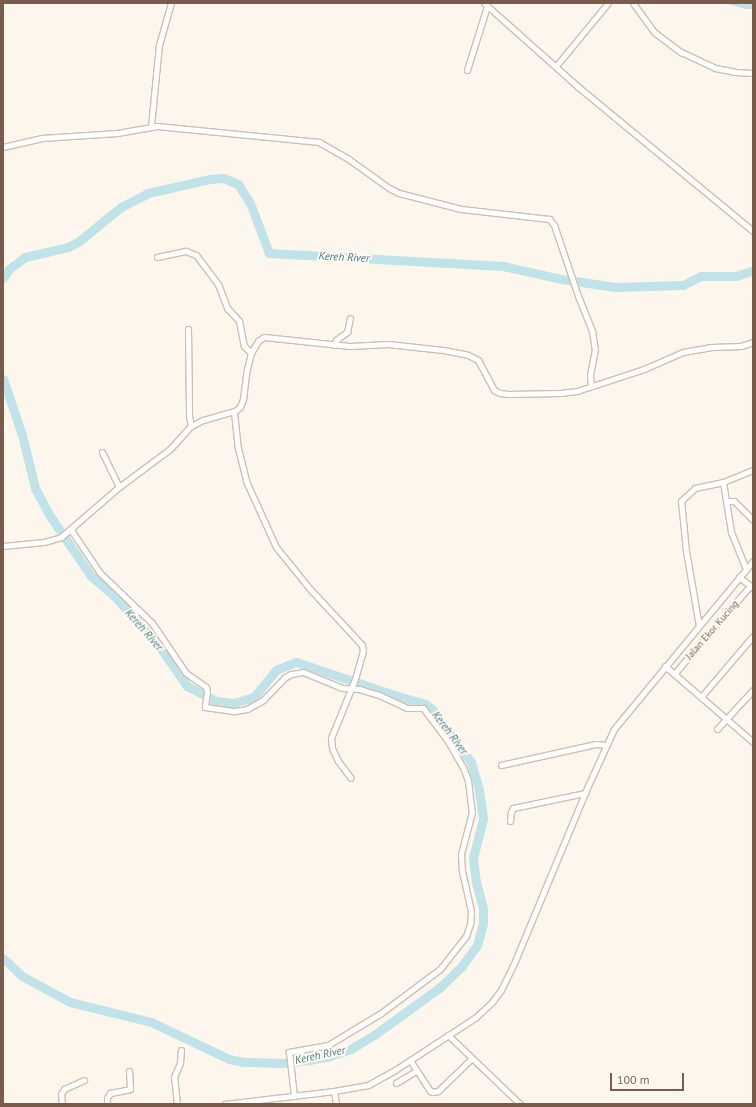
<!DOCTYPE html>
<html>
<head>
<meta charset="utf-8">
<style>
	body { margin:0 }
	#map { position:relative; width:756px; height:1107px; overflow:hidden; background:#fdf6ec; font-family:"PT Sans",sans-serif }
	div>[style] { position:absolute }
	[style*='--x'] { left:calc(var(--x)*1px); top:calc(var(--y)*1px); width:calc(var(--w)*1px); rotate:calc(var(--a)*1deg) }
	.water>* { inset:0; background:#bfe3e8 }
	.river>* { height:9px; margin:-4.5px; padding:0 4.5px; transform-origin:4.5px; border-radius:4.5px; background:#bfe3e8 }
	.roads { filter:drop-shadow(1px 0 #d1beb0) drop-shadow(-1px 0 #d1beb0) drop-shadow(0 1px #d1beb0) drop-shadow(0 -1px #d1beb0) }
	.minor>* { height:5px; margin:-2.5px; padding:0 2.5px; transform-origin:2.5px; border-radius:2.5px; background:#fff }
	span { translate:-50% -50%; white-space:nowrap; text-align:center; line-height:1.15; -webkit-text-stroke:4px #fffaf3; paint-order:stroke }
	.street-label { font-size:10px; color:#7a5c4d }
	.water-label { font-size:11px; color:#437c86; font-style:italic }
	.frame { position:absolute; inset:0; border:4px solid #7a5c4d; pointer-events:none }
	.scale { position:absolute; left:610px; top:1073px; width:74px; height:18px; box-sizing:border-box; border:2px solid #7a5c4d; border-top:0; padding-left:5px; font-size:12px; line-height:14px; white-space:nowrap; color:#7a5c4d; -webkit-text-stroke:3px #fffaf3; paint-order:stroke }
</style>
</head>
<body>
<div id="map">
	<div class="water">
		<div style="clip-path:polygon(723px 3px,753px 3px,753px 9px,746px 9px)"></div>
	</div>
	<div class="river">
		<div style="--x:3;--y:278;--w:11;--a:-56"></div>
		<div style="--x:9;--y:269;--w:20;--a:-37"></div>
		<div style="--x:25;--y:257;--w:44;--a:-13.1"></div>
		<div style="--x:68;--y:247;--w:11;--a:-27"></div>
		<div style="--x:78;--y:242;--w:55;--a:-39.1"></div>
		<div style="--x:121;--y:207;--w:30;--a:-27"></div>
		<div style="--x:148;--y:193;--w:64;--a:-12.7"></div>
		<div style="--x:210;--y:179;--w:13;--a:-4"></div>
		<div style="--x:223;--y:178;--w:16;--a:22"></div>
		<div style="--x:238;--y:184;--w:22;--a:58"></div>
		<div style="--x:250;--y:203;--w:53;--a:69.2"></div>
		<div style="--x:269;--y:253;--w:234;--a:3.2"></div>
		<div style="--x:503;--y:266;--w:59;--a:12.6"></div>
		<div style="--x:561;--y:279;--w:55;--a:8.4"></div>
		<div style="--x:615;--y:287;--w:68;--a:-1.7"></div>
		<div style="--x:683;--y:285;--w:20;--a:-27"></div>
		<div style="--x:701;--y:276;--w:35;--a:0"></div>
		<div style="--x:736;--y:276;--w:18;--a:-19"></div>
		<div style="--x:3;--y:379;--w:59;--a:71.3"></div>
		<div style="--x:22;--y:435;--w:55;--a:76.2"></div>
		<div style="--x:35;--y:488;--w:32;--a:62"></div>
		<div style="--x:50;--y:516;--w:73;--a:55.7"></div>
		<div style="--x:91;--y:576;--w:35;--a:41"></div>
		<div style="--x:117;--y:599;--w:63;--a:48.2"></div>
		<div style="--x:159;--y:646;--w:49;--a:55"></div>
		<div style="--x:187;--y:686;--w:33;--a:27"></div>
		<div style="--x:216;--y:701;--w:18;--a:6"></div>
		<div style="--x:234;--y:703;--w:21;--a:-17"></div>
		<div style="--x:254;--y:697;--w:35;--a:-51"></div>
		<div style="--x:276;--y:670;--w:22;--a:-22"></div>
		<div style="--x:296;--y:662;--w:103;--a:18.6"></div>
		<div style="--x:394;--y:695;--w:32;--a:16"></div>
		<div style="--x:425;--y:704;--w:7;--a:34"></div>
		<div style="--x:431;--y:708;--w:67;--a:53.5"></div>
		<div style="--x:471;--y:762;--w:29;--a:74"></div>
		<div style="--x:479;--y:790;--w:29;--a:82"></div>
		<div style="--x:483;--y:819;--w:40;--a:104.4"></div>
		<div style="--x:473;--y:858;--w:24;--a:83"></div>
		<div style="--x:476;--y:882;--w:28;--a:75"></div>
		<div style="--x:483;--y:909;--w:14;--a:90"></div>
		<div style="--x:483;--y:923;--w:23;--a:105"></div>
		<div style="--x:477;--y:945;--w:26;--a:126"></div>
		<div style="--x:462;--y:966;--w:32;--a:136"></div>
		<div style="--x:439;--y:988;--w:80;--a:144.1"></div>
		<div style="--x:374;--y:1035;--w:27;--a:149"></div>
		<div style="--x:351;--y:1049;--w:22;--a:162"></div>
		<div style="--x:330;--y:1056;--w:20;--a:169"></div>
		<div style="--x:310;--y:1060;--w:30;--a:174"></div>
		<div style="--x:280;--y:1063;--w:37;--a:-178"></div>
		<div style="--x:243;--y:1062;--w:14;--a:-168"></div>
		<div style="--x:229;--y:1059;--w:86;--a:-154.6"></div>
		<div style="--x:151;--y:1022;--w:83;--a:-166.1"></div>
		<div style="--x:70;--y:1002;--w:55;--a:-151.6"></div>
		<div style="--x:22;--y:976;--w:26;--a:-137"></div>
	</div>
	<div class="roads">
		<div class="minor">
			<div style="--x:484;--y:3;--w:125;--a:41.7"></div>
			<div style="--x:577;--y:86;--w:228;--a:39.5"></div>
			<div style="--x:633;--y:3;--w:36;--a:54"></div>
			<div style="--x:654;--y:32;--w:34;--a:37"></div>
			<div style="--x:681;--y:52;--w:38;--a:25"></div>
			<div style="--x:715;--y:68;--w:20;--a:11"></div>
			<div style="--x:735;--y:72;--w:18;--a:3"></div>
			<div style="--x:556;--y:66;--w:82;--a:-50.5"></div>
			<div style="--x:467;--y:70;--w:67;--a:-72.6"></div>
			<div style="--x:151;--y:126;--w:81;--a:-84.4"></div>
			<div style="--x:159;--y:45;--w:44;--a:-74.1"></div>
			<div style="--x:3;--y:147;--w:40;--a:-13"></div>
			<div style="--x:42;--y:138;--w:75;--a:-3.8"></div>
			<div style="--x:117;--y:133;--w:41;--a:-9.9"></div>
			<div style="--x:157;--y:126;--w:163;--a:5.6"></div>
			<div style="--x:319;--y:142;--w:32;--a:30"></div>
			<div style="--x:347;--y:158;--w:52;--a:35.5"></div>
			<div style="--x:389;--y:188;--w:11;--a:27"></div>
			<div style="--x:399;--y:193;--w:64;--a:14.5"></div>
			<div style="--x:461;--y:209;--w:89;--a:6.5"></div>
			<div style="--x:549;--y:219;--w:8;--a:50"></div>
			<div style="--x:554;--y:225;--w:75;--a:71.3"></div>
			<div style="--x:578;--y:296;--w:38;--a:68"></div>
			<div style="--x:592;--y:331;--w:18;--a:81"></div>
			<div style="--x:595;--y:349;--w:26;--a:101"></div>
			<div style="--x:590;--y:375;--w:11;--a:85"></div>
			<div style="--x:157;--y:257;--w:30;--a:-12"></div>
			<div style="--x:186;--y:251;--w:11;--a:22"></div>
			<div style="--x:196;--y:255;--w:36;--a:53"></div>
			<div style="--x:218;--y:284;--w:26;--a:69"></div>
			<div style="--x:227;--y:308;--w:18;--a:47"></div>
			<div style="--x:239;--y:321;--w:25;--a:79"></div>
			<div style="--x:244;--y:346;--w:10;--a:45"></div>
			<div style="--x:188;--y:329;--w:87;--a:89.3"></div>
			<div style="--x:189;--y:416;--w:10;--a:79"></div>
			<div style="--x:334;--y:345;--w:5;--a:-68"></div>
			<div style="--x:336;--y:340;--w:14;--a:-36"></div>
			<div style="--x:347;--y:332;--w:14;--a:-78"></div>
			<div style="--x:234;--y:412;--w:36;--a:84"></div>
			<div style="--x:238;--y:448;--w:34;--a:76"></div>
			<div style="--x:246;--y:481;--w:72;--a:65.6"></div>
			<div style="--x:276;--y:547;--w:54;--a:51"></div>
			<div style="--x:310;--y:589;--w:76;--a:47.1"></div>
			<div style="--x:362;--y:645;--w:6;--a:81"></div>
			<div style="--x:363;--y:651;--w:29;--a:106"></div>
			<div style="--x:355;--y:679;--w:64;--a:112.1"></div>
			<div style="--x:331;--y:738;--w:10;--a:84"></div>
			<div style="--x:332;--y:748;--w:14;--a:65"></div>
			<div style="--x:338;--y:761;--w:21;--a:53"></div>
			<div style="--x:102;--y:452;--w:39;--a:64"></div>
			<div style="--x:723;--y:482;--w:51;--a:80.9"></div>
			<div style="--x:731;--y:532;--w:40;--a:68"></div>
			<div style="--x:727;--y:501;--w:7;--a:0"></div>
			<div style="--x:734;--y:501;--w:27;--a:45"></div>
			<div style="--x:71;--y:530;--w:52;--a:56"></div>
			<div style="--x:100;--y:573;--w:72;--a:43.9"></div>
			<div style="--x:152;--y:623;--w:60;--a:55.8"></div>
			<div style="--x:186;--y:673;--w:24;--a:35"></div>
			<div style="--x:206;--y:687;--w:5;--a:79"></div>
			<div style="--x:207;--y:692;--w:15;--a:98"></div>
			<div style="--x:205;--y:707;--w:30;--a:8"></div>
			<div style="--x:235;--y:711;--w:12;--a:-9"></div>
			<div style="--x:247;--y:709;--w:18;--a:-29"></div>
			<div style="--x:263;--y:700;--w:30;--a:-46"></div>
			<div style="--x:284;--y:678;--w:8;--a:-30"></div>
			<div style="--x:291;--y:674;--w:12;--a:-9"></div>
			<div style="--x:303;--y:672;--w:42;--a:22.3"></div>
			<div style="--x:342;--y:688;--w:17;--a:3"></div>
			<div style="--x:359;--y:689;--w:21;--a:17"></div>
			<div style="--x:379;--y:695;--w:31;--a:25"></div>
			<div style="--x:407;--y:708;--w:16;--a:0"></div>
			<div style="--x:423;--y:708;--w:38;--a:53"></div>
			<div style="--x:446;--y:738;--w:34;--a:60"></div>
			<div style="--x:463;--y:767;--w:15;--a:70"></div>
			<div style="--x:468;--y:781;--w:31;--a:83"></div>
			<div style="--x:472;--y:812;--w:43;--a:104.7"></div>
			<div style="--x:461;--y:854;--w:17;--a:87"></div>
			<div style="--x:462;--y:871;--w:41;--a:77.3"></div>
			<div style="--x:471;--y:911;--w:13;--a:94"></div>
			<div style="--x:470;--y:924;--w:13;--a:108"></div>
			<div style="--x:466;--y:936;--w:42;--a:128.2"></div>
			<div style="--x:440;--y:969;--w:74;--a:143.3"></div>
			<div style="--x:381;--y:1013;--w:62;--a:148.9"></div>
			<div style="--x:328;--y:1045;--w:40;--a:170"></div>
			<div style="--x:289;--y:1052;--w:44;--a:83.5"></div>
			<div style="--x:3;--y:546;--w:41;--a:-5.6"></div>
			<div style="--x:44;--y:542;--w:18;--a:-16"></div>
			<div style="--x:61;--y:537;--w:77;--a:-40.8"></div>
			<div style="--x:119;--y:487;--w:64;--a:-36.7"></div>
			<div style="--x:170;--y:449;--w:31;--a:-48"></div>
			<div style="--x:191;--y:426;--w:13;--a:-27"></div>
			<div style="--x:203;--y:420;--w:33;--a:-16"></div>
			<div style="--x:235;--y:411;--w:6;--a:-39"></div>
			<div style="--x:240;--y:407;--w:9;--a:-69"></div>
			<div style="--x:243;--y:399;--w:26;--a:-83"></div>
			<div style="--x:246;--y:373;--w:21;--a:-76"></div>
			<div style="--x:251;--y:353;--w:14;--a:-60"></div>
			<div style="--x:258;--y:341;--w:7;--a:-34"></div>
			<div style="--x:264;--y:337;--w:86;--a:6"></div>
			<div style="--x:350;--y:346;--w:38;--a:-3"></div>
			<div style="--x:388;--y:344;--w:55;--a:6.2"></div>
			<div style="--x:443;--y:350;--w:25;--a:11"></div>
			<div style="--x:468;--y:355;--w:11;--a:27"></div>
			<div style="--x:478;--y:360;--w:34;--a:62"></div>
			<div style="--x:494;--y:390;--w:7;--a:27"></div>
			<div style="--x:500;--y:393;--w:9;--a:6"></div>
			<div style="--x:509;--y:394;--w:52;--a:-1.1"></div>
			<div style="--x:561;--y:393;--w:16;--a:-7"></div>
			<div style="--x:577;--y:391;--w:71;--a:-18.2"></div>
			<div style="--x:644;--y:369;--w:43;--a:-23.6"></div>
			<div style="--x:683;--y:352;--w:29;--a:-10"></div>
			<div style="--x:712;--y:347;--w:29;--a:-2"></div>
			<div style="--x:741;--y:346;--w:13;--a:-18"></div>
			<div style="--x:739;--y:577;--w:18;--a:38"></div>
			<div style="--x:699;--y:626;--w:76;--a:-99.8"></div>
			<div style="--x:686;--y:551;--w:50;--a:-95.7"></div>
			<div style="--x:681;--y:501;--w:19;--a:-43"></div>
			<div style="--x:695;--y:488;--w:29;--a:-12"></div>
			<div style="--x:723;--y:482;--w:32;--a:-22"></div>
			<div style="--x:665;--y:666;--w:116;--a:40.8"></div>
			<div style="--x:674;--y:674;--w:116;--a:-49.2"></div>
			<div style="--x:701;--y:697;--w:80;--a:-49.6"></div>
			<div style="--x:717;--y:729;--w:53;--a:-47.3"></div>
			<div style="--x:501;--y:765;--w:97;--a:-12.5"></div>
			<div style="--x:596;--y:744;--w:10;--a:6"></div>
			<div style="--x:510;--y:821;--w:9;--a:-84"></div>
			<div style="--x:511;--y:812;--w:4;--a:-63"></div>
			<div style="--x:513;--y:808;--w:74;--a:-11.8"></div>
			<div style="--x:448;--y:1035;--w:100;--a:43.8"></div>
			<div style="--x:410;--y:1060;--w:37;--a:57"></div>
			<div style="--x:430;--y:1091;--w:3;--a:18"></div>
			<div style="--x:433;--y:1092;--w:5;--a:-11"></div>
			<div style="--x:438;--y:1091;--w:46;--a:-44.1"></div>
			<div style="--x:396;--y:1083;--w:23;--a:-31"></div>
			<div style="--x:334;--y:1091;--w:13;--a:81"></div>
			<div style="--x:62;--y:1104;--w:10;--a:-96"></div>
			<div style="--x:61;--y:1094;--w:6;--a:-59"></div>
			<div style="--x:64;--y:1089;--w:22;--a:-24"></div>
			<div style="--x:107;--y:1104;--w:6;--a:-90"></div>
			<div style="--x:107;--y:1098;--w:6;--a:-59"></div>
			<div style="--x:110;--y:1093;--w:20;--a:-11"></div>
			<div style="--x:130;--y:1089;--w:18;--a:-93"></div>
			<div style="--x:177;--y:1104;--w:27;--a:-96"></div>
			<div style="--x:174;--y:1077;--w:15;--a:-67"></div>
			<div style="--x:180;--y:1063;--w:13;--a:-86"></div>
			<div style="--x:225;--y:1104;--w:110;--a:-6.8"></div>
			<div style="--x:334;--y:1091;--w:35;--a:-10"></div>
			<div style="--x:368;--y:1085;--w:31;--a:-29"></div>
			<div style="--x:395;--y:1070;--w:51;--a:-33.1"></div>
			<div style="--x:438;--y:1042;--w:45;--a:-33.3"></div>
			<div style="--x:476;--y:1017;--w:22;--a:-43"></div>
			<div style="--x:492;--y:1002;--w:15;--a:-53"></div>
			<div style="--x:501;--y:990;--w:32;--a:-64"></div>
			<div style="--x:515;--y:961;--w:187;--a:-67.4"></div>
			<div style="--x:587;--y:788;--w:65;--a:-65.4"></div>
			<div style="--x:614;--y:729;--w:218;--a:-50.4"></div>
		</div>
	</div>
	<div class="street-label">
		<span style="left:712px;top:630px;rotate:-49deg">Jalan Ekor Kucing</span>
	</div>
	<div class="water-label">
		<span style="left:344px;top:257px;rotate:3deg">Kereh River</span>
		<span style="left:144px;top:630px;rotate:49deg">Kereh River</span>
		<span style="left:450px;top:733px;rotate:53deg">Kereh River</span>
		<span style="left:320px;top:1055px;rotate:-12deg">Kereh River</span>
	</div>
	<div class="frame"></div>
	<div class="scale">100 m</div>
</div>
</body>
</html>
